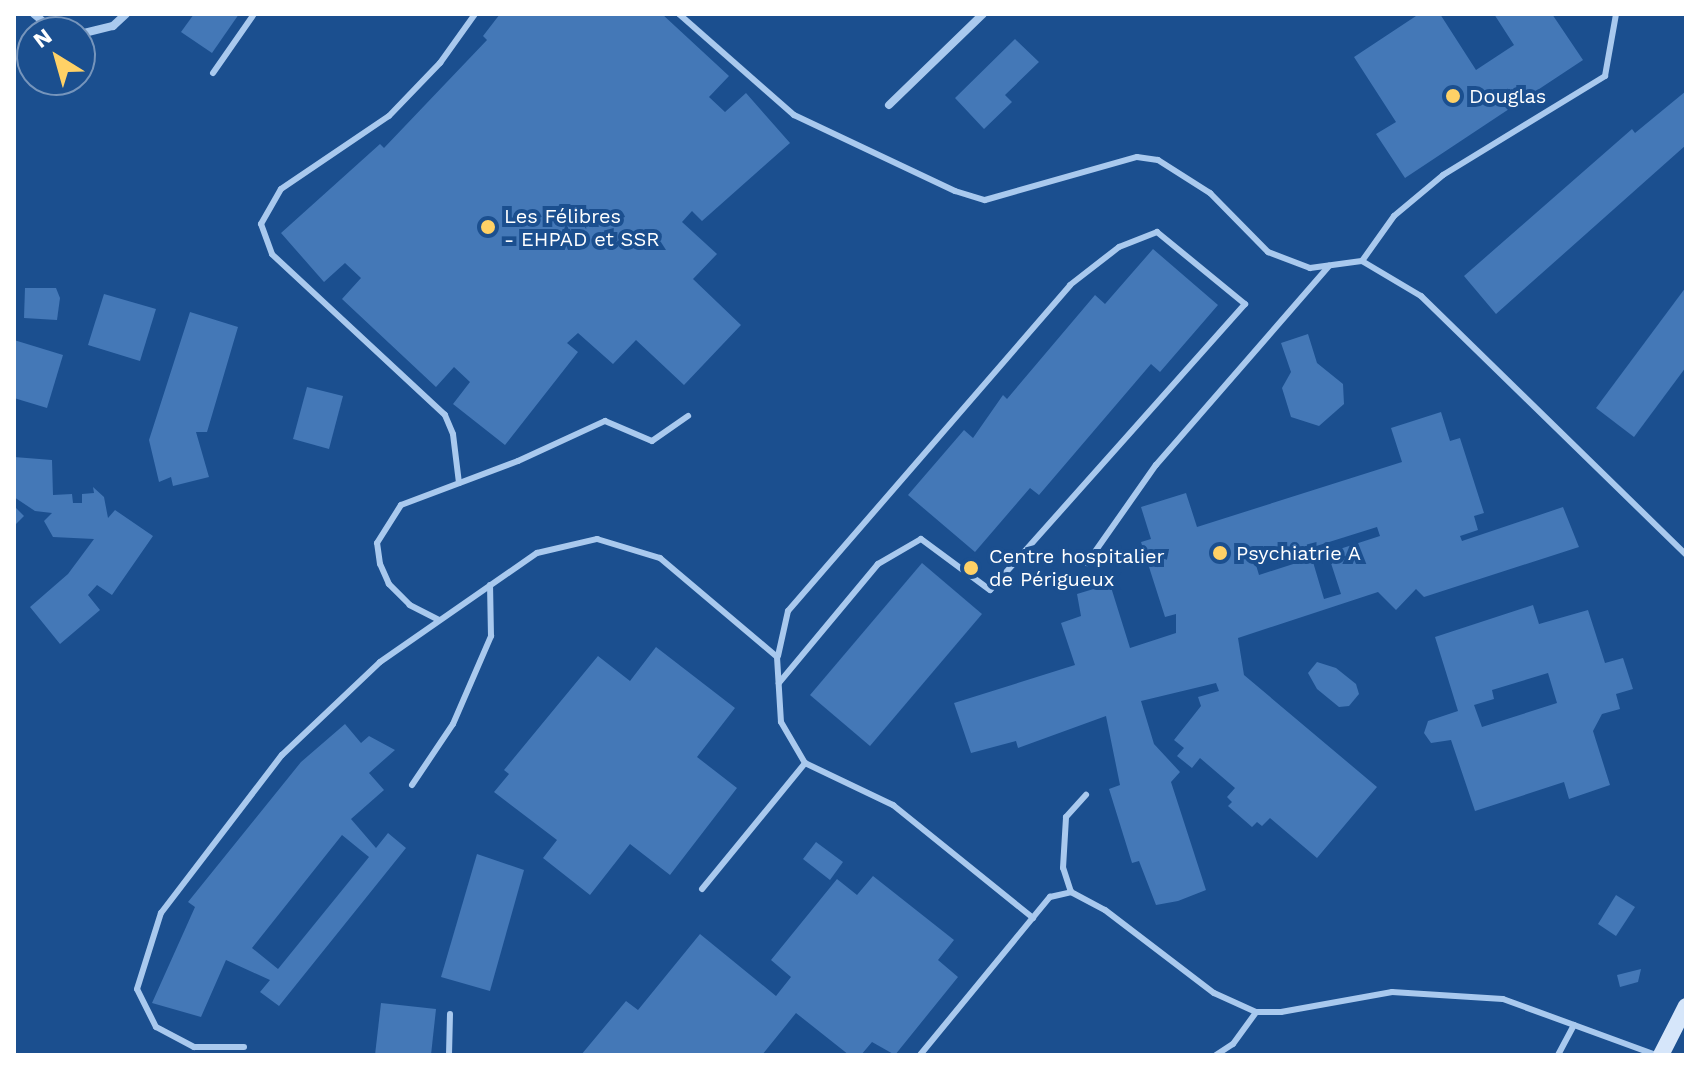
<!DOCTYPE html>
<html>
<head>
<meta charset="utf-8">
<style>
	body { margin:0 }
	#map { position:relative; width:1700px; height:1069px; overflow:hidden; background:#1b4f8f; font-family:"Work Sans",sans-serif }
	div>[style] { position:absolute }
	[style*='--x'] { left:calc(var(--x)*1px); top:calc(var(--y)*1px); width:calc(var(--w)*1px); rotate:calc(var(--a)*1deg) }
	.building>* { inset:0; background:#4478b7 }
	.lane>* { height:6px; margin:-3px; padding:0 3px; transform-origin:3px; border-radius:3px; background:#a9c9ee }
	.street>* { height:8px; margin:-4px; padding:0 4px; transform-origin:4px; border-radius:4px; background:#a9c9ee }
	.secondary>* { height:16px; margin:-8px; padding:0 8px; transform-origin:8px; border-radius:8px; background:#d6e6fa }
	.dots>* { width:22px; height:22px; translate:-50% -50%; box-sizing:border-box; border:4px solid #1b4f8f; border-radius:50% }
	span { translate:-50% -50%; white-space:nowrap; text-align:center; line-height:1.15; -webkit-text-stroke:8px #1b4f8f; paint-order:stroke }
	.poi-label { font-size:20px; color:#fff }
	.left { translate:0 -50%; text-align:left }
	.frame { position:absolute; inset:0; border:16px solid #fff; pointer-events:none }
	.north { position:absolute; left:16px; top:16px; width:80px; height:80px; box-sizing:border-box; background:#1b4f8f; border:2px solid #7695bc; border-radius:50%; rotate:323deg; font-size:22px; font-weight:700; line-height:32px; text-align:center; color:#fff }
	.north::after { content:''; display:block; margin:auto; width:28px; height:36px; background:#ffd166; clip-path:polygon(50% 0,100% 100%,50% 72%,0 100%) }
</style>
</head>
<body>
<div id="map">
	<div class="building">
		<div style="clip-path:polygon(194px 14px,239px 14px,212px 53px,181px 32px)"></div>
		<div style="clip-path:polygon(500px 14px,662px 14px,729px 76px,709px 97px,725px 112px,746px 93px,790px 143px,702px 221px,692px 211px,682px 222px,717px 254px,693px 279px,741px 325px,684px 385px,636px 340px,613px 364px,578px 333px,567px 343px,578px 352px,505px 445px,453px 404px,470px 382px,454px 367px,436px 387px,342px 299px,361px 278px,345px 263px,324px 282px,281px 233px,380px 144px,384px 148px,487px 40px,483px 36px)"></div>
		<div style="clip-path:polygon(1419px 14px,1440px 14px,1476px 70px,1514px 45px,1494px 14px,1552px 14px,1583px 60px,1405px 178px,1376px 134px,1396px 122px,1354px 57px)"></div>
		<div style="clip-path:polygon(1015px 39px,1039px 62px,1005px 95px,1012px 102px,984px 129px,955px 98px)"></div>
		<div style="clip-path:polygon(1686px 91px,1686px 145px,1496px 314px,1464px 276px,1632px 129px,1635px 133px)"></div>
		<div style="clip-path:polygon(1153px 249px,1218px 305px,1160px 372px,1151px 364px,1039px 495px,1030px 488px,975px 552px,908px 495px,964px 430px,973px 438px,1003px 395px,1007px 399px,1095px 295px,1105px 304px)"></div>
		<div style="clip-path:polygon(1686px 287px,1686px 367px,1634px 437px,1596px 408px)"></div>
		<div style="clip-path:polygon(25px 288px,56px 288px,60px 298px,57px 320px,24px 318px)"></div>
		<div style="clip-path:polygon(104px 294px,156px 309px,140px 361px,88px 345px)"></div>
		<div style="clip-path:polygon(190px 312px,238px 327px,207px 432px,196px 432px,209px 477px,173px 486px,171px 477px,159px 482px,149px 440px)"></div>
		<div style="clip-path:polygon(1308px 334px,1317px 363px,1343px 384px,1344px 404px,1319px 426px,1291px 417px,1282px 388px,1291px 372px,1281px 343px)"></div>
		<div style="clip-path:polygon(14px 340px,63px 355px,47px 408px,14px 398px)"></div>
		<div style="clip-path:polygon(307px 387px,343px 396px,329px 449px,293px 439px)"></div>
		<div style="clip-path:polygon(evenodd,1441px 412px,1450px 441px,1460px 438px,1484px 513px,1474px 516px,1478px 530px,1460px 536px,1462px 541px,1563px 507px,1579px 547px,1424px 597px,1416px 589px,1396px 610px,1378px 592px,1238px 638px,1244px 675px,1377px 787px,1317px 858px,1270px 818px,1262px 826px,1257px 822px,1252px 827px,1228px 806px,1232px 802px,1227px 797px,1235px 788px,1200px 758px,1192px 768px,1177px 756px,1184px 748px,1174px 740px,1201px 706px,1198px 697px,1219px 691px,1216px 683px,1141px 701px,1154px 744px,1180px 772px,1171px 782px,1206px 890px,1178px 901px,1156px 905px,1139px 861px,1132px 863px,1109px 789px,1120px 785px,1106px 716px,1018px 748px,1016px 741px,971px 753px,954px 703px,1075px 665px,1061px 623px,1081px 616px,1077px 594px,1110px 584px,1130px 648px,1176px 633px,1176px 614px,1165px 617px,1141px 542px,1151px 539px,1141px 507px,1186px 493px,1197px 527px,1402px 462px,1391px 428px,1441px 412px,1377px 527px,1380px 536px,1259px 575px,1256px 565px,1377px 527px,1441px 412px,1329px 557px,1341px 594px,1324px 599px,1313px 562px,1329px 557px)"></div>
		<div style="clip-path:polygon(14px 457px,52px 460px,53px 495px,72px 494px,73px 503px,82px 503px,82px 494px,94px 493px,93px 487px,104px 497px,108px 518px,115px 510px,153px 536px,112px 595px,97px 585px,88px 595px,100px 610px,60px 644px,30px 607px,68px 574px,94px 539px,53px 537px,44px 521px,52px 513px,35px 511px,14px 497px)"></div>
		<div style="clip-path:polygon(14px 506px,24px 516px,14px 526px)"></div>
		<div style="clip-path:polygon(922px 563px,982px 614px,870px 746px,810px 695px)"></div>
		<div style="clip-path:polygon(evenodd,1533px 605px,1539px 624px,1588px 610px,1605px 663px,1623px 658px,1633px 689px,1616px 694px,1620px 709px,1602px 714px,1593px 731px,1610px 785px,1569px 799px,1564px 782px,1475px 811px,1451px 740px,1431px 743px,1424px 733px,1428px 721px,1458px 711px,1435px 637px,1533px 605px,1548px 673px,1557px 703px,1482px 727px,1474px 705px,1494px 699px,1492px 690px,1548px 673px)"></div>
		<div style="clip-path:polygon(656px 647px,735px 708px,697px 757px,737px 788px,670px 875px,630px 844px,590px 895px,543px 858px,557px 840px,494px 792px,509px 774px,504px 770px,598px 656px,630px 681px)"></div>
		<div style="clip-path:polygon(1317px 662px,1336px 668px,1356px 684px,1359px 694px,1349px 706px,1339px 707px,1317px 689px,1308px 673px)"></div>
		<div style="clip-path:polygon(evenodd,345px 724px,361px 743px,369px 736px,395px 750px,369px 773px,384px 790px,351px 819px,376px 848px,388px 833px,406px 848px,279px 1006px,260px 992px,270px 980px,226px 960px,201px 1017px,152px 1003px,195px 907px,188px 902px,301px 762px,345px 724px,342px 835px,369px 857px,278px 969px,252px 948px,342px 835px)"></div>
		<div style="clip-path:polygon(816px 842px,843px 862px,830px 880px,803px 859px)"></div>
		<div style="clip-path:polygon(477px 854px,524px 870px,490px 991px,441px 977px)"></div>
		<div style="clip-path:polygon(873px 876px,954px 940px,938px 960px,958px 977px,895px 1055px,872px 1042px,861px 1055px,849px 1055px,796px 1013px,762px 1055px,581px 1055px,626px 1001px,638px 1010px,700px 934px,776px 996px,791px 977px,771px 960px,837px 879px,857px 895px)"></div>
		<div style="clip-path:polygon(1616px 895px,1635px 907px,1616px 936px,1598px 924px)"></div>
		<div style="clip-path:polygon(1641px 969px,1638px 982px,1620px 987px,1617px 975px)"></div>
		<div style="clip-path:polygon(381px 1003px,436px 1009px,431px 1055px,375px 1055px)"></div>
	</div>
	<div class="lane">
		<div style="--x:679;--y:14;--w:153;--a:41.3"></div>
		<div style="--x:794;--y:115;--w:178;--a:25.3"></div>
		<div style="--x:955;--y:191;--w:31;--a:17"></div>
		<div style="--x:985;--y:200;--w:158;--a:-15.8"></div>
		<div style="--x:1137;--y:157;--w:21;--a:8"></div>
		<div style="--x:1158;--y:160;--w:62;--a:32.4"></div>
		<div style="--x:1210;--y:193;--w:83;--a:45.5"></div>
		<div style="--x:1268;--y:252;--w:45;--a:20.9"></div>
		<div style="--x:1310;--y:268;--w:52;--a:-7.7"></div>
		<div style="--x:1362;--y:261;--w:69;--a:30.7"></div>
		<div style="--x:1421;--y:296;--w:371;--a:44.3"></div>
		<div style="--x:213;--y:73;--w:72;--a:-55.2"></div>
		<div style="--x:1362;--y:261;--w:55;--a:-54.6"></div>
		<div style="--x:1394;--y:216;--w:64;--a:-39.9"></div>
		<div style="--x:1443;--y:175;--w:190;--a:-31.4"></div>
		<div style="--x:1605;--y:76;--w:63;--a:-79.9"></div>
		<div style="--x:459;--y:483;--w:49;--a:-97"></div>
		<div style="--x:453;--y:434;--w:21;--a:-113"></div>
		<div style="--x:445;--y:415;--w:236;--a:-137.1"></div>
		<div style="--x:272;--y:254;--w:32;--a:-110"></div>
		<div style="--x:261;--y:224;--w:40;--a:-60.3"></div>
		<div style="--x:281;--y:189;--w:130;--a:-34.1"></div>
		<div style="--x:389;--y:116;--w:74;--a:-46.1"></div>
		<div style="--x:440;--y:63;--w:60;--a:-54.5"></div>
		<div style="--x:1087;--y:563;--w:120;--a:-54.9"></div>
		<div style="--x:1156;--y:465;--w:264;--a:-49"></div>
		<div style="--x:439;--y:620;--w:33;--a:-153"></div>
		<div style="--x:410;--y:605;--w:30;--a:-135"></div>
		<div style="--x:389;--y:584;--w:22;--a:-114"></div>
		<div style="--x:380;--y:564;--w:21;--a:-98"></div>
		<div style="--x:377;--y:543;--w:45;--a:-57.7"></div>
		<div style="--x:401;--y:505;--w:125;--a:-20.6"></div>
		<div style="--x:518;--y:461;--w:96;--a:-24.7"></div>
		<div style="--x:605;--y:421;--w:51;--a:23.1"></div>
		<div style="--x:652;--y:441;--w:44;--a:-34.8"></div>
		<div style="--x:778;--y:656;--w:46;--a:-77.5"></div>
		<div style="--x:788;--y:611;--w:431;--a:-49.1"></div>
		<div style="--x:1070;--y:285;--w:62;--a:-37.8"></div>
		<div style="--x:1119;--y:247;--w:41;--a:-21.5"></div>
		<div style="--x:1157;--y:232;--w:114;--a:39.3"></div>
		<div style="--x:1245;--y:304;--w:383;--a:131.7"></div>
		<div style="--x:990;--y:590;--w:86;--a:-143.5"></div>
		<div style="--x:921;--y:539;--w:50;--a:149.8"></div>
		<div style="--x:878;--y:564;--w:155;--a:129.8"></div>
		<div style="--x:412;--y:785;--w:73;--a:-56.1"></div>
		<div style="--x:453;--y:724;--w:96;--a:-66.6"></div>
		<div style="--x:491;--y:636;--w:51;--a:-91.1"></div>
		<div style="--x:702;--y:889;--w:163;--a:-50.7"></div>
		<div style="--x:1071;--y:892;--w:25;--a:-108"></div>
		<div style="--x:1063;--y:868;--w:51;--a:-86.6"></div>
		<div style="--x:1066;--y:817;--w:30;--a:-48"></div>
		<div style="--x:244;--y:1047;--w:50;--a:180"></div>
		<div style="--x:194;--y:1047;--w:43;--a:-152.2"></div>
		<div style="--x:156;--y:1027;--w:42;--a:-116.6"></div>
		<div style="--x:137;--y:989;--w:80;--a:-72.5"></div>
		<div style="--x:161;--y:913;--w:199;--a:-52.6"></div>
		<div style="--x:282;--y:755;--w:135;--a:-43.5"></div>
		<div style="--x:380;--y:662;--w:191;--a:-34.8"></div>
		<div style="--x:537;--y:553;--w:62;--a:-13.1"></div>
		<div style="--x:597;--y:539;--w:66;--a:16.8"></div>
		<div style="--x:660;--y:558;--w:153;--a:40.2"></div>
		<div style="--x:777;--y:657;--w:65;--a:86.5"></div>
		<div style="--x:781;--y:722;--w:48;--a:59.7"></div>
		<div style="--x:805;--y:763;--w:98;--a:25.5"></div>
		<div style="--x:893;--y:805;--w:180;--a:38.9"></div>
		<div style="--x:449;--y:1055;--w:41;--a:-88.6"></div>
		<div style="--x:920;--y:1055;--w:205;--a:-50.6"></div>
		<div style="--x:1050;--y:897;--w:22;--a:-13"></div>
		<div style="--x:1071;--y:892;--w:38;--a:28"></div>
		<div style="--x:1105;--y:910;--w:137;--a:37.3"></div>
		<div style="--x:1214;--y:993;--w:46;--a:24.3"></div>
		<div style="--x:1256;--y:1012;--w:25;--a:0"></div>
		<div style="--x:1281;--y:1012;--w:113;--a:-10.2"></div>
		<div style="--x:1392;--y:992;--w:111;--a:3.6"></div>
		<div style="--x:1503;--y:999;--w:163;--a:20.1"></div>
		<div style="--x:1216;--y:1055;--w:20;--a:-33"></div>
		<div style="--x:1233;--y:1044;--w:39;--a:-54"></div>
		<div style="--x:1558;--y:1055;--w:34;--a:-62"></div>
	</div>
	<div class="street">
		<div style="--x:34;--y:14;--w:23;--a:40"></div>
		<div style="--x:52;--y:29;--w:19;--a:9"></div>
		<div style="--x:80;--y:34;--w:34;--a:-14"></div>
		<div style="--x:113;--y:26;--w:18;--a:-43"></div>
		<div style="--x:889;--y:105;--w:131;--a:-44.1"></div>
	</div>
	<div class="secondary">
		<div style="--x:1661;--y:1055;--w:55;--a:-63"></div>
	</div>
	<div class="dots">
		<div style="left:1453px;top:96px;background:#ffd166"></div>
		<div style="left:488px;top:227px;background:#ffd166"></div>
		<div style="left:1220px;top:553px;background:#ffd166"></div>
		<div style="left:971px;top:568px;background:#ffd166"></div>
	</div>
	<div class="poi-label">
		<span class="left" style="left:1469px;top:96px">Douglas</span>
		<span class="left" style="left:504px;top:228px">Les Félibres<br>- EHPAD et SSR</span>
		<span class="left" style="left:1236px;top:553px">Psychiatrie A</span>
		<span class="left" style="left:989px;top:568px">Centre hospitalier<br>de Périgueux</span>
	</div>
	<div class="frame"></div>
	<div class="north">N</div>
</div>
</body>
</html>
